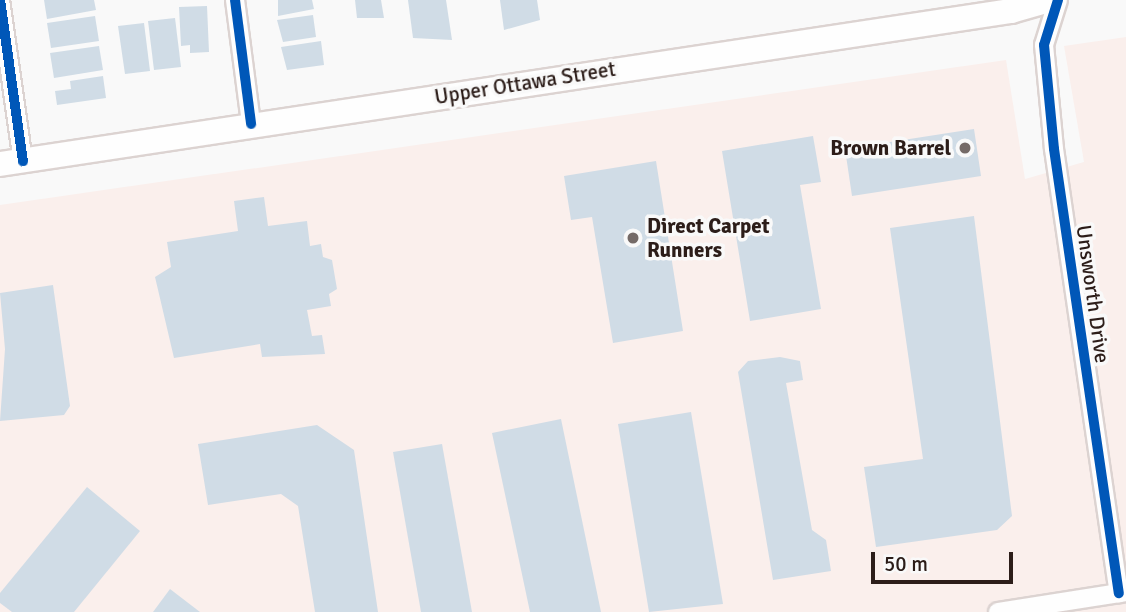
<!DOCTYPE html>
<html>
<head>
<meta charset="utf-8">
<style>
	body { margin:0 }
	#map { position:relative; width:1126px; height:612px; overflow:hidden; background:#f9f9f9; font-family:Signika,sans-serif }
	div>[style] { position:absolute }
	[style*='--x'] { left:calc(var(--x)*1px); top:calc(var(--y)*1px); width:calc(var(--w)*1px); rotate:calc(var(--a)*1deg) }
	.built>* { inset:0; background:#faefec }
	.building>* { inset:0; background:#d0dce6 }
	.roads { filter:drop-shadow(2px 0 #dcd3d1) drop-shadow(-2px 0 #dcd3d1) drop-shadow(0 2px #dcd3d1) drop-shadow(0 -2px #dcd3d1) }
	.minor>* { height:18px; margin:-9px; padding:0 9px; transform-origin:9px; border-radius:9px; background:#fefefe }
	.secondary>* { height:24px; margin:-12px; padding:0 12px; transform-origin:12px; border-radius:12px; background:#fefefe }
	.cycleway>* { height:10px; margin:-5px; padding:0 5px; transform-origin:5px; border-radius:5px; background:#0057b8 }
	.dots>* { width:19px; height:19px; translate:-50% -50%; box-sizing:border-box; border:4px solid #f9f9f9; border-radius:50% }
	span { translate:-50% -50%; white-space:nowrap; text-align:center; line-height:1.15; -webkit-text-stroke:7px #f9f9f9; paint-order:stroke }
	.street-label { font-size:21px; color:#2c1d19 }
	.poi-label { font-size:21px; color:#2c1d19; font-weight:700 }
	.right { translate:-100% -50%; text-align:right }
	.left { translate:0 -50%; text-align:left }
	.scale { position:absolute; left:871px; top:552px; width:142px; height:32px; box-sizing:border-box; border:4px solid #2c1d19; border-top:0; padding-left:9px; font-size:21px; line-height:24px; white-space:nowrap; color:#2c1d19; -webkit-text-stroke:5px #f9f9f9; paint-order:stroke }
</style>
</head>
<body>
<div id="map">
	<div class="built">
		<div style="clip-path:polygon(1126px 37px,1126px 612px,0 612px,0 205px,1006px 60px,1025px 179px,1084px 162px,1064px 46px)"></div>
	</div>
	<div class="building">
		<div style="clip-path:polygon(44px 0,94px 0,96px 10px,47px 19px)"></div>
		<div style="clip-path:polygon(278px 0,312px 0,314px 9px,278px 16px)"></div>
		<div style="clip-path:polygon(355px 0,381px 0,384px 18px,357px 18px)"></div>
		<div style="clip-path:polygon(408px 0,446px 0,452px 40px,413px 38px)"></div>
		<div style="clip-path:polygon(500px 0,537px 0,540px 20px,504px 30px)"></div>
		<div style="clip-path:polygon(207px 6px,209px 52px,190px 53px,190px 45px,181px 46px,179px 7px)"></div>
		<div style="clip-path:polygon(313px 15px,316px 37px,283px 42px,277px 20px)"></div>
		<div style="clip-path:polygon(95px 16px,99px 41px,51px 48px,47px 23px)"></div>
		<div style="clip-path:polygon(175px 18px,181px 67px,154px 70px,148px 21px)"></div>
		<div style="clip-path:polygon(144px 23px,150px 71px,125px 74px,118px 26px)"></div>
		<div style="clip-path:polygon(321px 41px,324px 65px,287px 70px,281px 47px)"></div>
		<div style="clip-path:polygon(99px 46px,103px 70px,54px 78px,50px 53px)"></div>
		<div style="clip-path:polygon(103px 76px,106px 98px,57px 105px,55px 91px,71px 89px,70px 81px)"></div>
		<div style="clip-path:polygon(974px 129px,981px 176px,852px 196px,845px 149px)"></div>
		<div style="clip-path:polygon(813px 136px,821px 182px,800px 185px,821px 309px,750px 321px,722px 151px)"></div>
		<div style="clip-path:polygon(656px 161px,683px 331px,613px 343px,592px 217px,571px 220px,564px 176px)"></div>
		<div style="clip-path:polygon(264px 197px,268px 226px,307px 221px,310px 246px,321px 244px,323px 257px,332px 260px,337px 289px,329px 294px,331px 306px,307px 310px,312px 336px,322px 335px,325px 354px,262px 357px,260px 344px,174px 358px,155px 277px,171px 267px,167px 242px,238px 231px,234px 201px)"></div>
		<div style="clip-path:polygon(974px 216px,1012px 516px,997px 530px,876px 547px,864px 467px,923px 459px,890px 228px)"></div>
		<div style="clip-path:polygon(53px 285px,70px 406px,64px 415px,0 421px,5px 349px,0 293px)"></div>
		<div style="clip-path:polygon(780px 357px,800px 361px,803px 380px,786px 383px,812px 530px,826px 540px,831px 571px,773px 580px,738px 372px,748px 361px)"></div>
		<div style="clip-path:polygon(691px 412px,723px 604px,649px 612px,618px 424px)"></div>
		<div style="clip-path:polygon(561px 419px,601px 612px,530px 612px,492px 433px)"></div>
		<div style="clip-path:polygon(317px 425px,354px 450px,378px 612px,315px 612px,298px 506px,281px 494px,208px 505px,198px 444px)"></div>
		<div style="clip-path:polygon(442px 444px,472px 612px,421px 612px,393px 452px)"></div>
		<div style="clip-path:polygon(87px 487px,140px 531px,74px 612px,12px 612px,0 603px,0 593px)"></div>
		<div style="clip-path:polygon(170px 589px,200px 612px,153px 612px)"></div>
	</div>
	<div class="roads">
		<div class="minor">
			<div style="--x:0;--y:0;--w:163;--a:81.9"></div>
			<div style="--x:235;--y:0;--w:125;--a:82.6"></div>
			<div style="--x:1058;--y:0;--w:47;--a:107.3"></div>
			<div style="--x:1044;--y:45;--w:104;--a:84.5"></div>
			<div style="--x:1054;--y:149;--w:449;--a:81.7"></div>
			<div style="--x:998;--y:612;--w:130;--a:-8.9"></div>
		</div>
		<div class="secondary">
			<div style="--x:0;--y:164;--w:1023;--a:-8.61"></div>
			<div style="--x:1011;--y:11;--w:40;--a:-16"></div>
		</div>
	</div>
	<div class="cycleway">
		<div style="--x:0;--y:0;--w:163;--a:81.9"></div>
		<div style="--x:235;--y:0;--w:125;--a:82.6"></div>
		<div style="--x:1058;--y:0;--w:47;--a:107.3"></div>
		<div style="--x:1044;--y:45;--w:104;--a:84.5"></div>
		<div style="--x:1054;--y:149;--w:449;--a:81.7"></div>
	</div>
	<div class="dots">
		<div style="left:965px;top:148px;background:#746a67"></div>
		<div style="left:633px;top:238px;background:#746a67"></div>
	</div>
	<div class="street-label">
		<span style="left:525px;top:83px;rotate:-9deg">Upper Ottawa Street</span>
		<span style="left:1093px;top:294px;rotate:82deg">Unsworth Drive</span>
	</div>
	<div class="poi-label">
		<span class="right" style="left:951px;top:148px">Brown Barrel</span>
		<span class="left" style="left:647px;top:238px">Direct Carpet<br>Runners</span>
	</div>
	<div class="scale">50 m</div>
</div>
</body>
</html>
